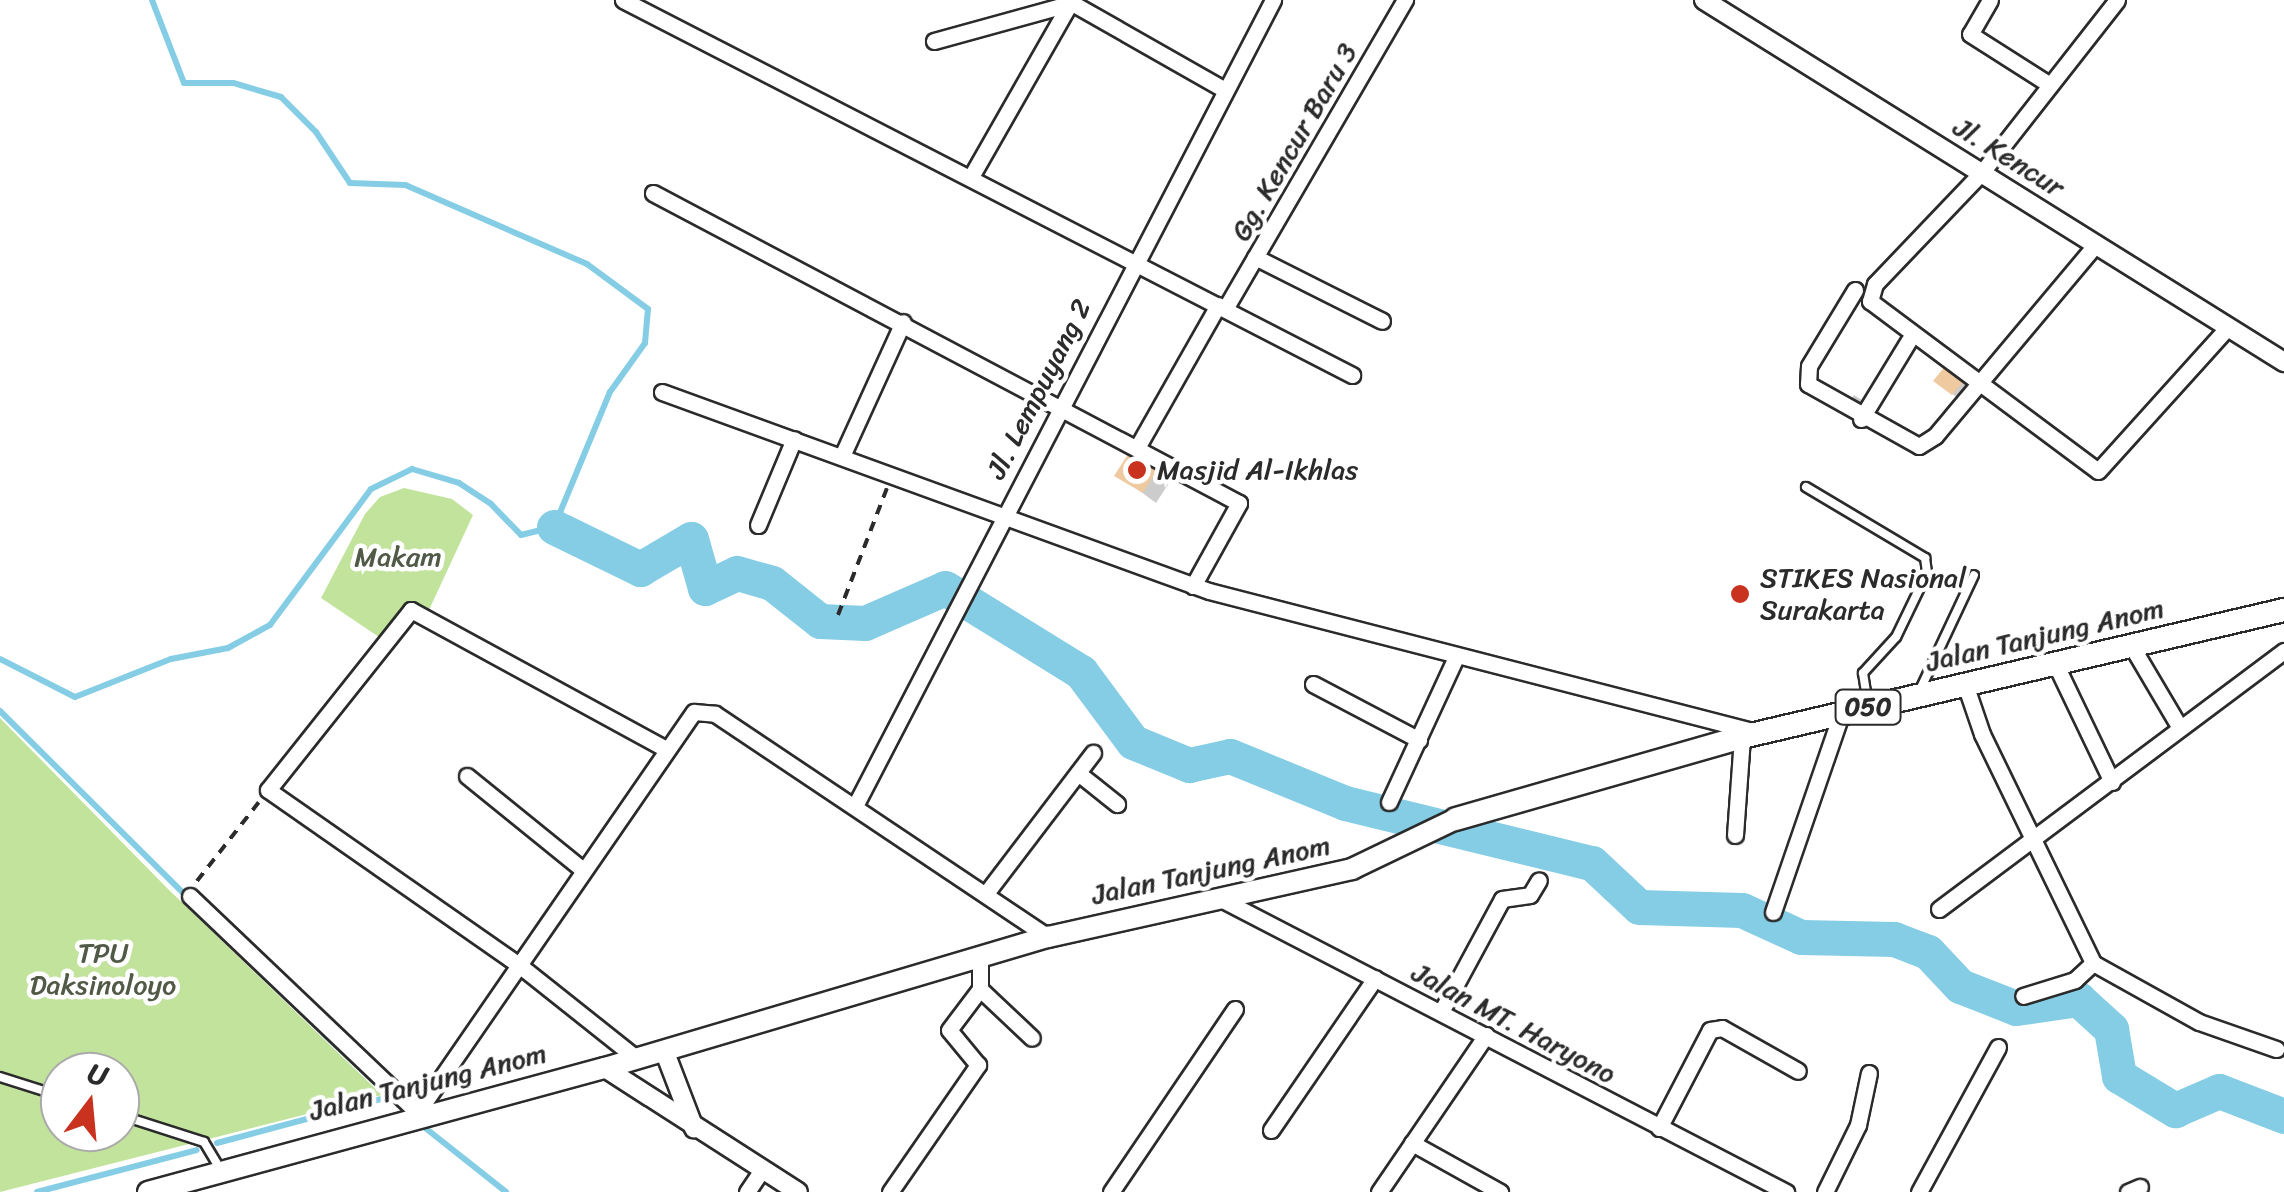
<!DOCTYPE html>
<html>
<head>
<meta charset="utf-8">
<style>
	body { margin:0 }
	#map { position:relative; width:2284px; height:1192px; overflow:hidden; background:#fff; font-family:Sriracha,sans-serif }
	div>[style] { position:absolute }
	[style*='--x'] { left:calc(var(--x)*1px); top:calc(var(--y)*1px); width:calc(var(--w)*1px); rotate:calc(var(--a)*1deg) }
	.green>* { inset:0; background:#c2e39c }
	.shadow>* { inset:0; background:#0003 }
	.stream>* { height:6px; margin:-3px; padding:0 3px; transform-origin:3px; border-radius:3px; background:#84cde5 }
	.river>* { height:35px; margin:-17.5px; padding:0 17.5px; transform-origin:17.5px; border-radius:17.5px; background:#84cde5 }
	.building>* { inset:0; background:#efc99f }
	.path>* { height:4px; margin-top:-2px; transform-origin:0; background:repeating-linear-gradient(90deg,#2b2b2b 0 10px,transparent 0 18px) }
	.roads { filter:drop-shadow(2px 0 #2b2b2b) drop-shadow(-2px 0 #2b2b2b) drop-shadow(0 2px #2b2b2b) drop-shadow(0 -2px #2b2b2b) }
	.service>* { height:8px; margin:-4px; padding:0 4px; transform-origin:4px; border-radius:4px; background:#fff }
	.minor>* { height:15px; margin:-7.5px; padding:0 7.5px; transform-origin:7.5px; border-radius:7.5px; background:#fff }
	.tertiary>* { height:18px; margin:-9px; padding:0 9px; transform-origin:9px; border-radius:9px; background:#fff }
	.secondary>* { height:20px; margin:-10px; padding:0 10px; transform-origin:10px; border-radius:10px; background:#fff }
	.primary>* { height:22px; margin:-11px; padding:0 11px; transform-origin:11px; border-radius:11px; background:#fff }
	.dots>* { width:28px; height:28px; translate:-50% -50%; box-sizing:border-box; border:5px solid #fff; border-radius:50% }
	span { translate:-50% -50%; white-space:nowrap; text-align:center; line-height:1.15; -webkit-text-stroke:9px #fff; paint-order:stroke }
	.shield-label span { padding:2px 8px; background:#fff; border:2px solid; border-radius:8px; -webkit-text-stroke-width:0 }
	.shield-label { font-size:25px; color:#2b2b2b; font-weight:700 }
	.street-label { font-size:28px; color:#2b2b2b }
	.poi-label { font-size:28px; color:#2b2b2b }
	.left { translate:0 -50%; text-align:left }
	.park-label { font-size:28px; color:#515947 }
	.north { position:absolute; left:40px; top:1052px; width:100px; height:100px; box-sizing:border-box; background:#fff; border:2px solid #aaa; border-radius:50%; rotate:16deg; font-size:28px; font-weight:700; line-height:40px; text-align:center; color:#2b2b2b }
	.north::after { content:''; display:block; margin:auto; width:35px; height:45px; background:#c8321e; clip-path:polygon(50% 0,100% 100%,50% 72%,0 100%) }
</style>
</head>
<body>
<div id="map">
	<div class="green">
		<div style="clip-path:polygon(404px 488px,452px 499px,473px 515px,429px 610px,402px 610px,379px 637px,321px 598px,365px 514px,380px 497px)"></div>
		<div style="clip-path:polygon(evenodd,0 718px,168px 889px,382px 1095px,0 1192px,0 718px,60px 1072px,120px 1072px,120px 1132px,60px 1132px,60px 1072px)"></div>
	</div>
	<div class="shadow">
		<div style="clip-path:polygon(1963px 381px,1969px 387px,1959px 399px,1942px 386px)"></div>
		<div style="clip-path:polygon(1854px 395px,1865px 402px,1870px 407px,1849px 402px)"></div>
		<div style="clip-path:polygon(1158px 467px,1171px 480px,1156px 503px,1118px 475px)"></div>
	</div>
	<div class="stream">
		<div style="--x:0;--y:659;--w:84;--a:26.9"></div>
		<div style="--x:75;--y:697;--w:103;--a:-21.6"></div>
		<div style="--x:171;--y:659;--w:58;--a:-10.9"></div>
		<div style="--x:228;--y:648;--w:48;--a:-28.7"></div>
		<div style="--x:270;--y:625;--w:169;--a:-53.4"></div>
		<div style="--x:371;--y:489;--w:46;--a:-26"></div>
		<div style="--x:412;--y:469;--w:49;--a:16.6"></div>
		<div style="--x:459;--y:483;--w:38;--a:33"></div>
		<div style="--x:491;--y:504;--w:43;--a:45.9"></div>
		<div style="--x:521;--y:535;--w:34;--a:-14"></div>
		<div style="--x:554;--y:527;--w:146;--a:-67.5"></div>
		<div style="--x:610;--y:392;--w:60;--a:-54.5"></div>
		<div style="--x:645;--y:343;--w:34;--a:-85"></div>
		<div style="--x:648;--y:309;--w:76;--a:-143.6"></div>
		<div style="--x:587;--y:264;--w:198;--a:-156.5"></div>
		<div style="--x:405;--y:185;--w:55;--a:-177.9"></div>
		<div style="--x:350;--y:183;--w:61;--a:-123.7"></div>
		<div style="--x:316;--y:132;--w:49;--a:-135"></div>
		<div style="--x:281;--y:97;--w:50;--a:-163.7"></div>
		<div style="--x:233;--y:83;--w:49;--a:180"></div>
		<div style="--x:184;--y:83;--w:89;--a:-111.1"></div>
		<div style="--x:0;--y:711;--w:264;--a:44.8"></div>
		<div style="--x:323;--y:1033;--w:98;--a:43.3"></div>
		<div style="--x:419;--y:1123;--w:111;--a:38.4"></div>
		<div style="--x:217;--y:1143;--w:178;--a:-15"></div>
		<div style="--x:37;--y:1192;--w:165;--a:-14.7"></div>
	</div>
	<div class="river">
		<div style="--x:554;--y:527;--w:96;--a:26"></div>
		<div style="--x:640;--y:569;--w:59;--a:-30.5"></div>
		<div style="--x:691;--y:539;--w:51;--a:74.1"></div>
		<div style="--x:705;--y:588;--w:35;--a:-25"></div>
		<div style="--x:737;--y:573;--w:36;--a:16"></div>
		<div style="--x:772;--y:583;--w:61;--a:38.4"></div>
		<div style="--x:820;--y:621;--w:45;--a:2.5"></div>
		<div style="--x:865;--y:623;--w:87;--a:-23.6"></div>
		<div style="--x:945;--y:588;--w:160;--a:31.7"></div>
		<div style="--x:1081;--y:672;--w:87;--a:53.4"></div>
		<div style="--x:1133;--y:742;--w:61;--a:22.3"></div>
		<div style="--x:1189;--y:765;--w:42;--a:-12.4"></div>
		<div style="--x:1230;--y:756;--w:124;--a:22.2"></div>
		<div style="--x:1345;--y:803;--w:254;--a:13.7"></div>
		<div style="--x:1592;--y:863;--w:64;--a:43.1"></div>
		<div style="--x:1639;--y:907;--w:103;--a:1.7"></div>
		<div style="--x:1742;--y:910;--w:65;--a:24.6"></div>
		<div style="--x:1801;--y:937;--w:93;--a:1.2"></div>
		<div style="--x:1894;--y:939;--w:36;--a:21"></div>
		<div style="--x:1928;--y:952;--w:47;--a:46.7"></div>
		<div style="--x:1960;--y:986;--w:60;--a:21.4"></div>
		<div style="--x:2016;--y:1008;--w:63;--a:-8.3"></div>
		<div style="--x:2078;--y:999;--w:45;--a:42.3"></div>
		<div style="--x:2111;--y:1029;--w:48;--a:80.3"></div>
		<div style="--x:2119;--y:1076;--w:66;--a:31.3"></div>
		<div style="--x:2175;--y:1110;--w:48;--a:-23.4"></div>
		<div style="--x:2219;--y:1091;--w:70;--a:21"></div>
	</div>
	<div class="building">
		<div style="clip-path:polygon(1946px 365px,1965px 380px,1952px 395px,1933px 381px)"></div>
		<div style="clip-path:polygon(1132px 448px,1160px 465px,1143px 493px,1114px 476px)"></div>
	</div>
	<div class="path">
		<div style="--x:838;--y:615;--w:136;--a:-68.9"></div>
		<div style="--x:197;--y:881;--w:100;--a:-51.9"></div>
	</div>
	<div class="roads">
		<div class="service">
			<div style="--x:1806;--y:487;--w:139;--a:30.8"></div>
			<div style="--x:1925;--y:558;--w:15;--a:82"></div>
			<div style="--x:1927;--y:573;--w:71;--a:115.8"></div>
			<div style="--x:1896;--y:637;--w:49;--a:132.5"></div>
			<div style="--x:1863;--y:673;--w:30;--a:81"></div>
			<div style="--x:1919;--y:692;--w:129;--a:-64.8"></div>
			<div style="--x:0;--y:1077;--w:63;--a:17.6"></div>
			<div style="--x:120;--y:1115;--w:88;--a:17.8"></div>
			<div style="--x:204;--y:1142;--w:31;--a:59"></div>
		</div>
		<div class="minor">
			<div style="--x:623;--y:0;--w:820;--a:27.22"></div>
			<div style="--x:1990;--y:0;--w:39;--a:120"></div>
			<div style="--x:1970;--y:34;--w:95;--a:32.5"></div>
			<div style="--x:2117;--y:0;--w:219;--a:128.1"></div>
			<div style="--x:1982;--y:172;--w:155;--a:133.7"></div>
			<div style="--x:1875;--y:284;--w:18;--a:106"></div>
			<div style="--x:1870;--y:301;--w:284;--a:36.7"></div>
			<div style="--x:2098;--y:471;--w:194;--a:-47.9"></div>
			<div style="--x:1072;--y:3;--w:176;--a:29.6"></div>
			<div style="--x:934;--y:41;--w:143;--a:-15.4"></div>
			<div style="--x:972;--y:175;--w:202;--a:-60.3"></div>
			<div style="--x:653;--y:193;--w:663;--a:27.88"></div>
			<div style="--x:1239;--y:503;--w:95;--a:119"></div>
			<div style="--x:1255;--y:257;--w:142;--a:26.7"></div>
			<div style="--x:1855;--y:290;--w:89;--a:121.2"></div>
			<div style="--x:1809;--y:366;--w:18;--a:93"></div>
			<div style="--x:1808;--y:384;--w:127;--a:29.2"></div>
			<div style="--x:1919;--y:446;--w:19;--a:-32"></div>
			<div style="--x:1935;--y:436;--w:251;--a:-50"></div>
			<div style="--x:1225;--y:309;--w:358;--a:-59.8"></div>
			<div style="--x:662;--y:392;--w:582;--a:19.99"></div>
			<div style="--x:1209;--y:591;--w:565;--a:14.45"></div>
			<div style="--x:1861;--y:419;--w:92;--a:-58.7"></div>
			<div style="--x:1138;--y:446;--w:162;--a:-60.4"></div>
			<div style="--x:842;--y:456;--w:147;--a:-65.5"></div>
			<div style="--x:758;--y:525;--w:93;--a:-67.3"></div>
			<div style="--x:2131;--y:645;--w:96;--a:59.4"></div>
			<div style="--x:2055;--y:663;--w:132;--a:64.4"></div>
			<div style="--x:1313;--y:684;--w:120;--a:27.8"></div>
			<div style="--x:1965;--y:684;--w:53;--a:71.2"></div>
			<div style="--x:1982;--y:734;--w:254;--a:64.1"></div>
			<div style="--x:2093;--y:963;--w:25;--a:137"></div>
			<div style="--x:2075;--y:980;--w:54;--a:162.9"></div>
			<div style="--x:1078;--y:773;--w:50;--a:38.5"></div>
			<div style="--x:467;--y:776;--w:149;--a:39"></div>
			<div style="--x:1389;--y:802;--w:160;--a:-65.2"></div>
			<div style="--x:856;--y:804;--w:906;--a:-62.59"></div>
			<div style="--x:1735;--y:835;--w:98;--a:-85.9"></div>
			<div style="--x:987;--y:892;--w:175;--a:-52.7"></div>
			<div style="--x:190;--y:896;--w:313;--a:43.6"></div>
			<div style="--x:1219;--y:898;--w:639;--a:27.41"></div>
			<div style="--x:1939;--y:909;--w:431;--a:-36.8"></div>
			<div style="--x:1773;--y:912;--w:209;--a:-71"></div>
			<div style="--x:2093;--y:963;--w:121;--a:29.1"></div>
			<div style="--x:2199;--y:1022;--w:82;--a:19.3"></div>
			<div style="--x:980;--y:989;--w:71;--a:43.3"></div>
			<div style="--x:1441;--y:1012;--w:128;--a:-61.6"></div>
			<div style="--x:1502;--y:899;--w:28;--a:-8"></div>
			<div style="--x:1530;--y:895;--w:17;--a:-59"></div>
			<div style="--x:636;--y:1058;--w:149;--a:-141.5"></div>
			<div style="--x:519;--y:965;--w:306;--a:-145.1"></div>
			<div style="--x:268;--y:790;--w:230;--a:-51.5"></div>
			<div style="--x:411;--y:610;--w:288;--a:28.6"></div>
			<div style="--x:415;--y:1116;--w:491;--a:-55.4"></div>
			<div style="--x:694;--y:712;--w:21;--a:5"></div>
			<div style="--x:715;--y:714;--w:401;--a:33.8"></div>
			<div style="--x:1659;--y:1128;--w:110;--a:-62.5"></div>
			<div style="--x:1710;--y:1030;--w:12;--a:-9"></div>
			<div style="--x:1722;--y:1028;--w:87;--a:29.5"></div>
			<div style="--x:1271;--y:1130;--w:184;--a:-55.6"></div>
			<div style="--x:1412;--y:1143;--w:101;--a:29.1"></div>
			<div style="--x:747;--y:1192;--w:27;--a:-56"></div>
			<div style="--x:890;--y:1192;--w:155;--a:-55.3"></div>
			<div style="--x:978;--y:1065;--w:45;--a:-129.6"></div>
			<div style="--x:949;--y:1030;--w:51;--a:-52.9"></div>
			<div style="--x:980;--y:989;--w:33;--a:-90"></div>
			<div style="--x:1111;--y:1192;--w:221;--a:-55.9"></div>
			<div style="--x:1379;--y:1192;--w:190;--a:-55.7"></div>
			<div style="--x:1825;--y:1192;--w:75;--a:-63.8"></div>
			<div style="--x:1858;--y:1125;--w:53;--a:-78.1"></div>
			<div style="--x:1919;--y:1192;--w:165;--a:-61.4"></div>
			<div style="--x:2128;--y:1192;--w:13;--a:-23"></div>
		</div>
		<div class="tertiary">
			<div style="--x:1704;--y:0;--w:684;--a:31.97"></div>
			<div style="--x:664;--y:1050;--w:84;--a:69"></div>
			<div style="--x:605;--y:1068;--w:229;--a:32.7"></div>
		</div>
		<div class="secondary">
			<div style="--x:148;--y:1192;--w:474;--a:-15.2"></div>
			<div style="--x:605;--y:1068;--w:462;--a:-16.5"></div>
			<div style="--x:1048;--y:937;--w:312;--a:-12.6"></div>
			<div style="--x:1352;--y:869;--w:115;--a:-25.7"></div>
		</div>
		<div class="primary">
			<div style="--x:1456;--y:819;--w:298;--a:-16"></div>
			<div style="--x:1742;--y:737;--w:557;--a:-13.19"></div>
		</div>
	</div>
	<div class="dots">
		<div style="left:1137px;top:470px;background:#c8321e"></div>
		<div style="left:1740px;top:594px;background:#c8321e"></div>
	</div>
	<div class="shield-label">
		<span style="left:1868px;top:707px">050</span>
	</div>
	<div class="street-label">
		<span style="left:1294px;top:142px;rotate:-60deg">Gg. Kencur Baru 3</span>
		<span style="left:2009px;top:157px;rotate:32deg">Jl. Kencur</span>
		<span style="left:1039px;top:389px;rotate:-63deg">Jl. Lempuyang 2</span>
		<span style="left:2045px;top:635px;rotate:-13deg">Jalan Tanjung Anom</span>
		<span style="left:1211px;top:870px;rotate:-12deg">Jalan Tanjung Anom</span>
		<span style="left:1514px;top:1023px;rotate:28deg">Jalan MT. Haryono</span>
		<span style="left:428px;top:1082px;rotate:-14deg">Jalan Tanjung Anom</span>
	</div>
	<div class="poi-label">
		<span class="left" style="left:1157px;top:470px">Masjid Al-Ikhlas</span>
		<span class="left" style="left:1760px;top:594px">STIKES Nasional<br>Surakarta</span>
	</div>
	<div class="park-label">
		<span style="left:398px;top:557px">Makam</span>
		<span style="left:103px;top:969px">TPU<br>Daksinoloyo</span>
	</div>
	<div class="north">U</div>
</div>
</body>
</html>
